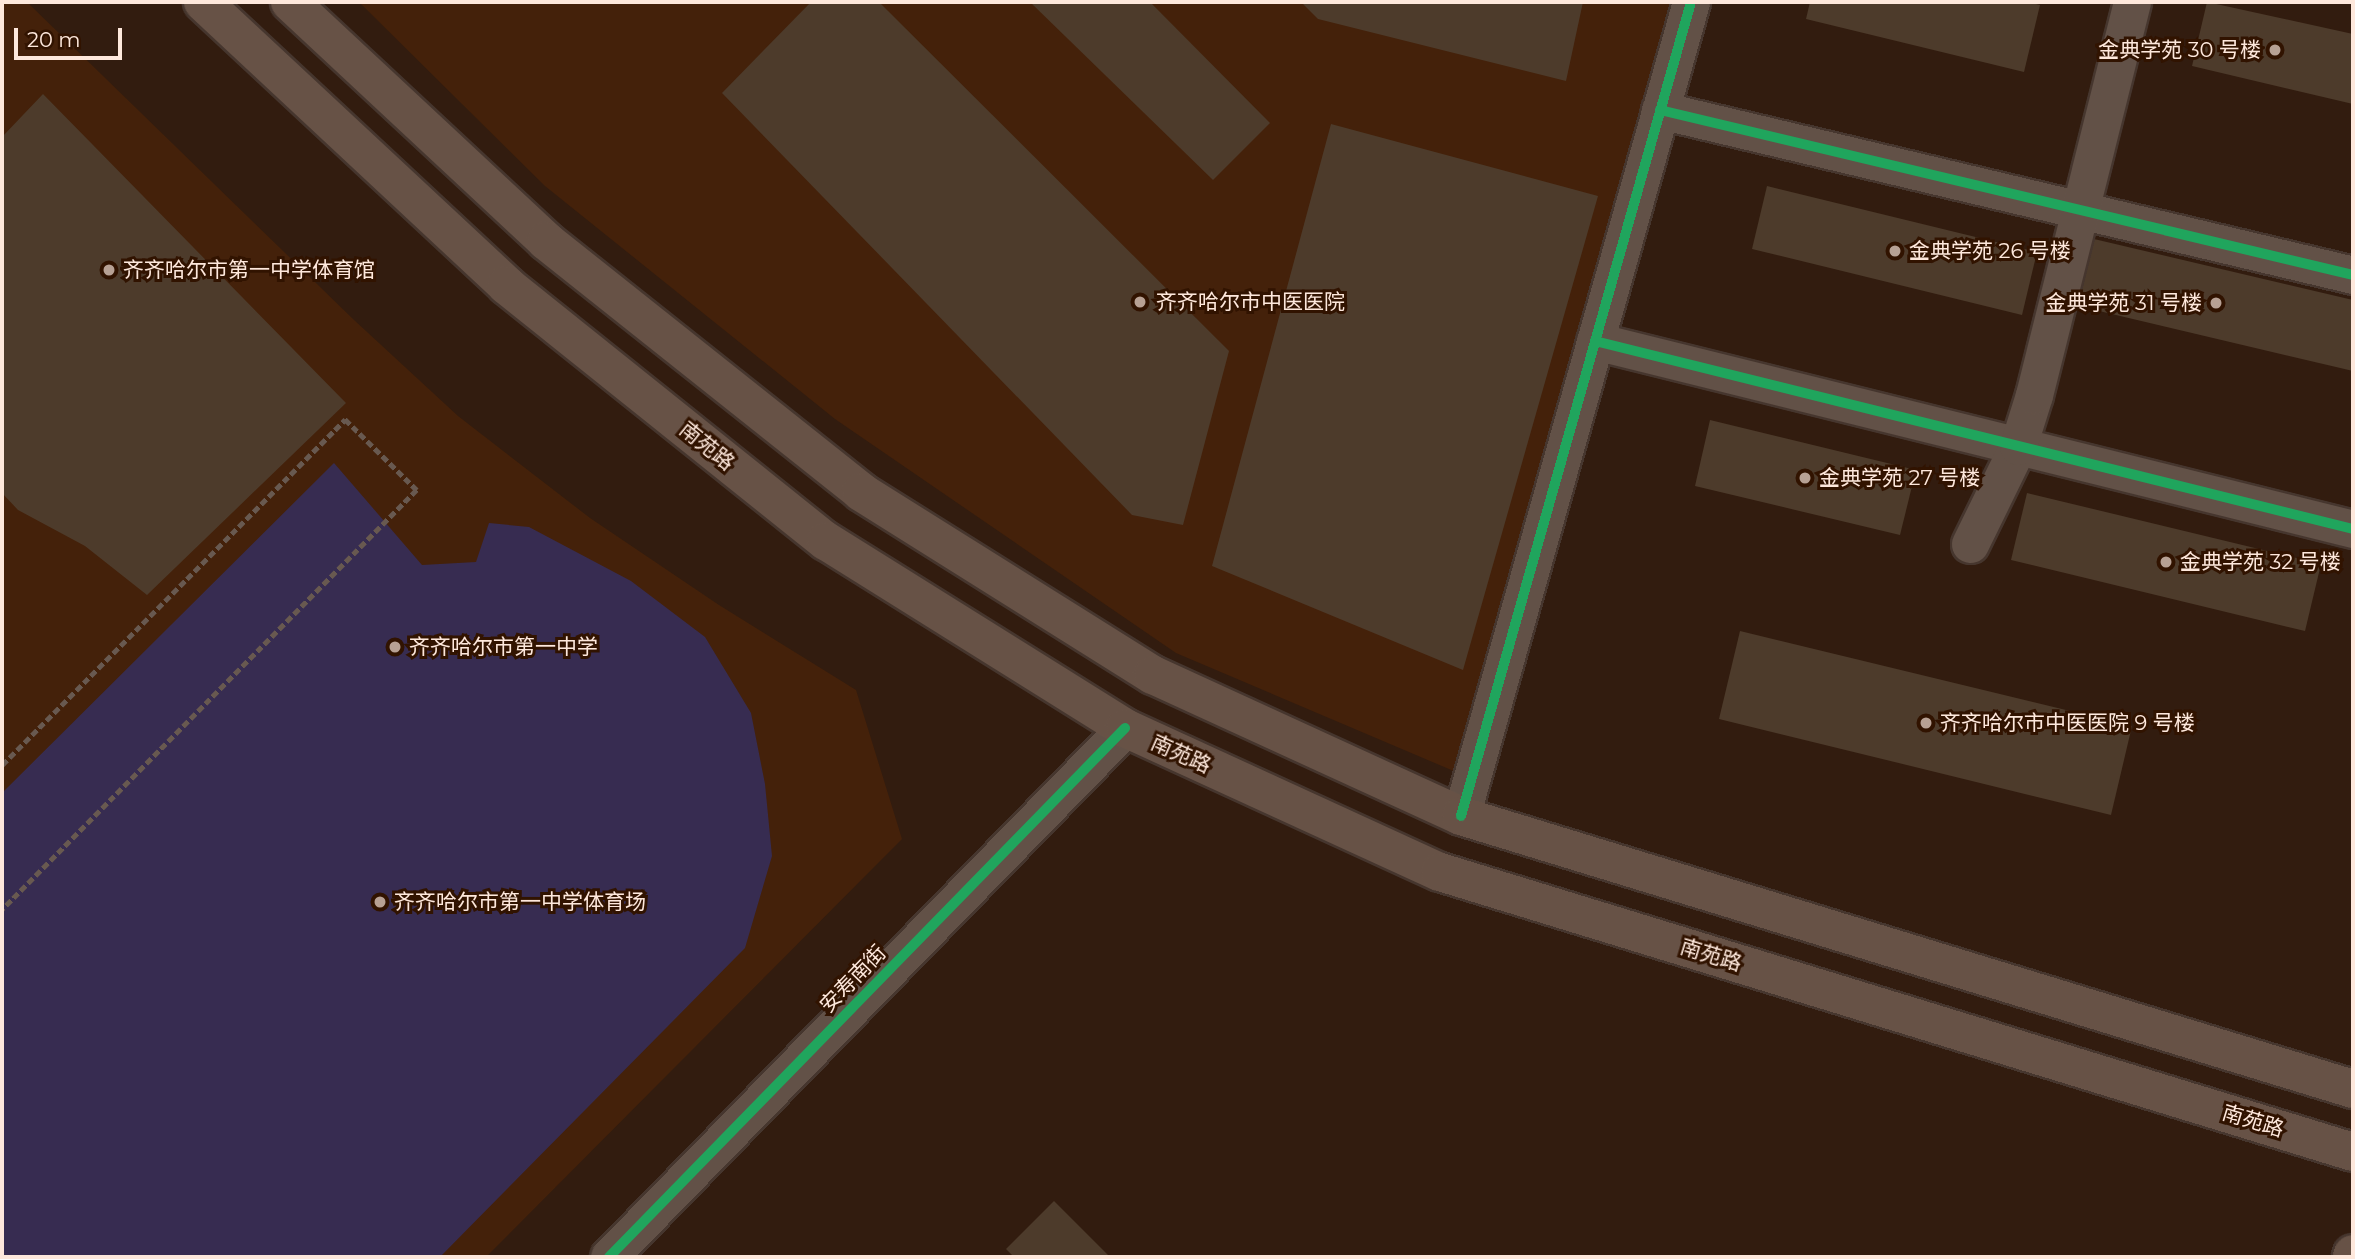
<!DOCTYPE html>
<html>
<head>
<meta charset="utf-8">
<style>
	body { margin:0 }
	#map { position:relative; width:2355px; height:1259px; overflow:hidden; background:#321c0f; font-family:Montserrat,"Noto Sans SC",sans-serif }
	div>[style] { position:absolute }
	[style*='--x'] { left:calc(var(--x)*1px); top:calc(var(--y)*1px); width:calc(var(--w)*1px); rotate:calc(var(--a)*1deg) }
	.built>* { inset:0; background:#44210a }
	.green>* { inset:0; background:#372c51 }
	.building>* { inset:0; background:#4d3b2b }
	.path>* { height:4.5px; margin-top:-2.25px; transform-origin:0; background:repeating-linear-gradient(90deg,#685950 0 7px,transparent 0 10.5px) }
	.roads { filter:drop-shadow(2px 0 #46362e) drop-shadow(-2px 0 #46362e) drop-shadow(0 2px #46362e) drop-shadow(0 -2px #46362e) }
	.minor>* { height:37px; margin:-18.5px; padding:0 18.5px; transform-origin:18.5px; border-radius:18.5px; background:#625147 }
	.major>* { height:38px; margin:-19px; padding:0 19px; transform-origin:19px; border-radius:19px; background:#675246 }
	.cycleway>* { height:10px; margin:-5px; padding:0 5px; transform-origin:5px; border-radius:5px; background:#20a55d }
	.dots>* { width:19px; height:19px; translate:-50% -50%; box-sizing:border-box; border:4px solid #311300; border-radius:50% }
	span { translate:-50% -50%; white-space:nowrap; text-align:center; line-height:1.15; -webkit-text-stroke:6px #311300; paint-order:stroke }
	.poi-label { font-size:21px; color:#fee8dc }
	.right { translate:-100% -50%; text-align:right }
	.left { translate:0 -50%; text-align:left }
	.street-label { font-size:21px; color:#fee8dc }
	.frame { position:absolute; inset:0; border:4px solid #fee8dc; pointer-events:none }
	.scale { position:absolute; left:14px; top:28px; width:108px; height:32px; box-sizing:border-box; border:4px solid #fee8dc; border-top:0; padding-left:9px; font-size:21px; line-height:24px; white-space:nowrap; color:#fee8dc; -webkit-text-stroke:5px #311300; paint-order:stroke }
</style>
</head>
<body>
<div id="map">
	<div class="built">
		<div style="clip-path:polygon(2px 2px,27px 2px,353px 319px,458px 416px,590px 518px,719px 605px,856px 690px,902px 839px,486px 1257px,2px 1257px)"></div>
		<div style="clip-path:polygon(359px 2px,1677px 2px,1456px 772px,1176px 653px,835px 419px,545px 186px)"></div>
	</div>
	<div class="green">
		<div style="clip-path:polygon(334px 463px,422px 565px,476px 562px,489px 523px,529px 527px,631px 581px,705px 637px,751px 713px,765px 784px,772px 856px,745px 948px,440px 1257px,2px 1257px,2px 793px)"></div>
	</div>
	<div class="building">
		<div style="clip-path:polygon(811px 2px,879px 2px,1229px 351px,1183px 525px,1132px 515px,722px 93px)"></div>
		<div style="clip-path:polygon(1030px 2px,1150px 2px,1270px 123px,1213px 180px)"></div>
		<div style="clip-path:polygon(1301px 2px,1583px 2px,1566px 81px,1318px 19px)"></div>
		<div style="clip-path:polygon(1810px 2px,2028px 2px,2040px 5px,2024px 72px,1806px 19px)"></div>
		<div style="clip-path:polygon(2207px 2px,2353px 34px,2353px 104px,2192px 66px)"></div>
		<div style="clip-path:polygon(43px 94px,346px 403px,147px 595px,85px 546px,18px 510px,2px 493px,2px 137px)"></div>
		<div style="clip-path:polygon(1331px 124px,1598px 196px,1463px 670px,1212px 566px)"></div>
		<div style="clip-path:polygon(1767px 186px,2037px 252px,2022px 315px,1752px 249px)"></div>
		<div style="clip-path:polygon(2094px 239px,2353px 300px,2353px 371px,2078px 306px)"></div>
		<div style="clip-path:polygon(1710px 420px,1916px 470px,1900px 535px,1695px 486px)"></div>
		<div style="clip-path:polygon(2027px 493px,2321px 564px,2305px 631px,2011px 560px)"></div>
		<div style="clip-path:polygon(1740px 631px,2132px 726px,2111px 815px,1719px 719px)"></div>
		<div style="clip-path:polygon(1054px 1201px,1110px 1257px,1014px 1257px,1006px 1249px)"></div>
	</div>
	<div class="path">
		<div style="--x:2;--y:765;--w:487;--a:-45.2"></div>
		<div style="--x:345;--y:419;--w:101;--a:44.6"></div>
		<div style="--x:417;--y:490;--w:590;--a:134.66"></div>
	</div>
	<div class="roads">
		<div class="minor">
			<div style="--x:1660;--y:110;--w:712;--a:13.39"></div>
			<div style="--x:1595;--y:341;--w:781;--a:13.93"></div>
			<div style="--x:1970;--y:544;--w:109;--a:-63.9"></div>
			<div style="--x:2018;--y:446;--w:53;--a:-72.6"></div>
			<div style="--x:2034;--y:395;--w:405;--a:-76"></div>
			<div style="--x:1461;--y:816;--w:846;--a:-74.22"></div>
			<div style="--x:609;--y:1257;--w:739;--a:-45.71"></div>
		</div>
		<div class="major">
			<div style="--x:203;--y:2;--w:415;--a:43"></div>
			<div style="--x:506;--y:285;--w:410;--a:38.7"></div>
			<div style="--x:826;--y:541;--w:353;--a:32"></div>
			<div style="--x:1125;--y:728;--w:346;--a:24.6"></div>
			<div style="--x:1440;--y:872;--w:955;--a:17.05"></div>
			<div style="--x:290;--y:2;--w:350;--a:43"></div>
			<div style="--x:546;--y:241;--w:403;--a:38.5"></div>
			<div style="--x:861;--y:492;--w:345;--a:32.1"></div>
			<div style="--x:1153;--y:675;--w:339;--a:24.6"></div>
			<div style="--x:1461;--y:816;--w:933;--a:17.02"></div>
			<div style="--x:2352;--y:1257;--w:3;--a:-72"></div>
		</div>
	</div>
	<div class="cycleway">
		<div style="--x:1660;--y:110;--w:712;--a:13.39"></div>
		<div style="--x:1595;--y:341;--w:781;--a:13.93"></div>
		<div style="--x:1461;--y:816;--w:846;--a:-74.22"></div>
		<div style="--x:609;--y:1257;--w:739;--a:-45.71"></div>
	</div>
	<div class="dots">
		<div style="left:2275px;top:50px;background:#b7a194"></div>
		<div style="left:1895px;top:251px;background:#b7a194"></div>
		<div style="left:109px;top:270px;background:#b7a194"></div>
		<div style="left:1140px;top:302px;background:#b7a194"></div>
		<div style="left:2216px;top:303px;background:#b7a194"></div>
		<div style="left:1805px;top:478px;background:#b7a194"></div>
		<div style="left:2166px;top:562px;background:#b7a194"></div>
		<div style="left:395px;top:647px;background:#b7a194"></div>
		<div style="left:1926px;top:723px;background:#b7a194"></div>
		<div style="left:380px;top:902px;background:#b7a194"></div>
	</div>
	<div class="poi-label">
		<span class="right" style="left:2261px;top:50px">金典学苑 30 号楼</span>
		<span class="left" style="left:1909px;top:251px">金典学苑 26 号楼</span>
		<span class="left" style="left:123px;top:270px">齐齐哈尔市第一中学体育馆</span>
		<span class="left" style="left:1156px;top:302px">齐齐哈尔市中医医院</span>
		<span class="right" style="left:2202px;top:303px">金典学苑 31 号楼</span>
		<span class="left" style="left:1819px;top:478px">金典学苑 27 号楼</span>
		<span class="left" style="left:2180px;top:562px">金典学苑 32 号楼</span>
		<span class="left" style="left:409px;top:647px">齐齐哈尔市第一中学</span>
		<span class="left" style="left:1940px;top:723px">齐齐哈尔市中医医院 9 号楼</span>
		<span class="left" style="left:394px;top:902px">齐齐哈尔市第一中学体育场</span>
	</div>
	<div class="street-label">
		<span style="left:707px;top:446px;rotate:39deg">南苑路</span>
		<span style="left:1181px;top:754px;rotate:24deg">南苑路</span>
		<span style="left:1711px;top:955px;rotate:17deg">南苑路</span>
		<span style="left:853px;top:979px;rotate:-46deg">安寿南街</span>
		<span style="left:2253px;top:1121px;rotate:17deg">南苑路</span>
	</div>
	<div class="frame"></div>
	<div class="scale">20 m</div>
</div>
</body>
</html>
